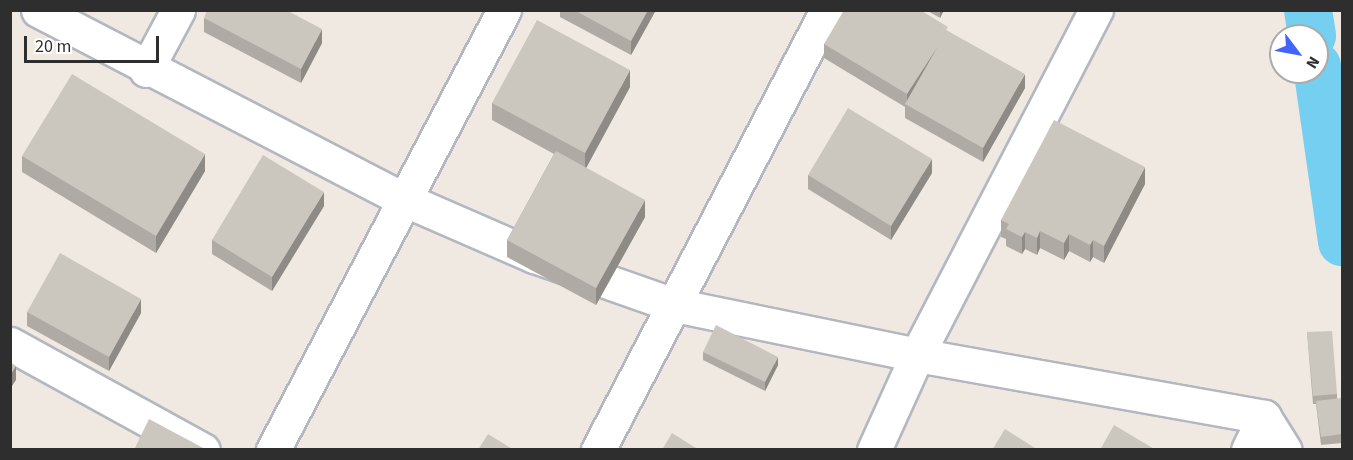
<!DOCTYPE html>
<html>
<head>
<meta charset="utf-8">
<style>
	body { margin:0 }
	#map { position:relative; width:1353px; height:460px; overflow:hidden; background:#efe9e1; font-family:"Source Sans 3",sans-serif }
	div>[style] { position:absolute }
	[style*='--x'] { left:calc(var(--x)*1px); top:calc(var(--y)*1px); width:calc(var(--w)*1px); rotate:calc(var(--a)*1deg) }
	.canal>* { height:48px; margin:-24px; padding:0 24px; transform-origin:24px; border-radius:24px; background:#75cff0 }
	.roads { filter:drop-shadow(2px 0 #b4b7c1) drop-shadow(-2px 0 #b4b7c1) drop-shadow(0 2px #b4b7c1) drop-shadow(0 -2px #b4b7c1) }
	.street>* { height:33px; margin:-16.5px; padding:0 16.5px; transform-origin:16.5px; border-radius:16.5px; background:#fff }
	.wall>* { inset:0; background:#afaba4 }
	.shaded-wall>* { inset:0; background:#8e8b86 }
	.building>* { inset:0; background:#cbc7bf }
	span { translate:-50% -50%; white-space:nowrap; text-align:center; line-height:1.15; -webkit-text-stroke:6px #fff; paint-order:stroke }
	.frame { position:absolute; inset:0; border:12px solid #2e2e2e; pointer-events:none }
	.north { position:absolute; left:1269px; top:24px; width:60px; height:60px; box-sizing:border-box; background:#fff; border:2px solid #ababab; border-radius:50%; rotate:122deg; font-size:16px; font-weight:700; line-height:24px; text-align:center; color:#2e2e2e }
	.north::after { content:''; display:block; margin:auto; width:21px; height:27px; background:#4264fb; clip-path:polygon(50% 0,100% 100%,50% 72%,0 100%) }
	.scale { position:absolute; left:24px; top:36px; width:135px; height:27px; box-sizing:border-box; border:3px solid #2e2e2e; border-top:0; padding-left:8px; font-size:18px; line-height:21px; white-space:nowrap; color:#2e2e2e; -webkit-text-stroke:4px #fff; paint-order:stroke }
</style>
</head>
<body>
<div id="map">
	<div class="canal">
		<div style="--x:1308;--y:10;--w:26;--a:81"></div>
		<div style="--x:1317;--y:66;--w:178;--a:81.9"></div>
	</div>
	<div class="roads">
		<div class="street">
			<div style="--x:38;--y:10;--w:411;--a:27.4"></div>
			<div style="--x:403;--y:199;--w:143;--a:23.5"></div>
			<div style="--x:534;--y:256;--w:148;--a:19.3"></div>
			<div style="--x:674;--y:305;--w:248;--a:11.6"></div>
			<div style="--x:917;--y:355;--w:352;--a:10.1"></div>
			<div style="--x:1264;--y:417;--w:39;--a:58"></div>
			<div style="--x:146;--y:70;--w:68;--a:-61.9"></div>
			<div style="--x:10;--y:344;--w:220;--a:28.8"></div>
			<div style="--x:273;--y:450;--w:497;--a:-62.3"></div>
			<div style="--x:598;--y:450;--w:496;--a:-62.5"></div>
			<div style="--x:874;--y:450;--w:104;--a:-65.6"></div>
			<div style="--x:917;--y:355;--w:389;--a:-62.6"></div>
			<div style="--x:1248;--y:450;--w:37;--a:-64"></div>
		</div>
	</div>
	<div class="wall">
		<div style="clip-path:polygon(560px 10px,656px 10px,631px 55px,560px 17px)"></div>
		<div style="clip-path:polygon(926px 10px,944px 10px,940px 18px)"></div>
		<div style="clip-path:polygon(204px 18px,322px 43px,301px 83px,204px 32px)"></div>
		<div style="clip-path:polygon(948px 31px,1025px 88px,983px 162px,905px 118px,905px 107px,824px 58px,824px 44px)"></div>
		<div style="clip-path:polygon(630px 87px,586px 168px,645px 217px,596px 305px,507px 257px,507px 240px,554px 154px,492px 120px,492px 103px)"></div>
		<div style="clip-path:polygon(22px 156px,205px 171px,156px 253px,22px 172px)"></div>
		<div style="clip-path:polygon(932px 173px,891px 240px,808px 189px,808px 175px)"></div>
		<div style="clip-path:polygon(1145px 184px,1104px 263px,1093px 257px,1090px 262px,1069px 251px,1064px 260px,1040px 248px,1037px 255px,1025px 249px,1022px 254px,1006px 246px,1006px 239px,1001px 237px,1001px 220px)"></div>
		<div style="clip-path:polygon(324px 206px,272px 291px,212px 254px,212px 240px)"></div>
		<div style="clip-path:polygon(27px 312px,141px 313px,109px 371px,27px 326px)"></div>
		<div style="clip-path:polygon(1307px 332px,1337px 394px,1337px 398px,1342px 411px,1342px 443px,1321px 445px,1316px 404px,1313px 404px)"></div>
		<div style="clip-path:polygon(703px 352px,778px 365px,765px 391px,703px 360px)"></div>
	</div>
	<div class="shaded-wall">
		<div style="clip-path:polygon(648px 10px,656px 10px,631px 55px,631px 41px)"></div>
		<div style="clip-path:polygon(940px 10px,944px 10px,940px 18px)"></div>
		<div style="clip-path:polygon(322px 29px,322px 43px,301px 83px,301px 69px)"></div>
		<div style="clip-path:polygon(938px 46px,907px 106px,907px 94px)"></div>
		<div style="clip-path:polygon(630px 70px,630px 87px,585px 170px,585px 153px)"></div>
		<div style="clip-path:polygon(1025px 74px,1025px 88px,983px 162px,983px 148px)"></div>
		<div style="clip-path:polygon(205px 154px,205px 171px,156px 253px,156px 236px)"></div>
		<div style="clip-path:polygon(932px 159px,932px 173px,891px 240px,891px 226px)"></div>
		<div style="clip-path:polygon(1145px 167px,1145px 184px,1104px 263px,1104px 246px)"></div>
		<div style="clip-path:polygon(324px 192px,324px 206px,272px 291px,272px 277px)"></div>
		<div style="clip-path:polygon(645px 200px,645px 217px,596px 305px,596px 288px)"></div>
		<div style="clip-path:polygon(1040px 231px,1040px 248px,1037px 255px,1037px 238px)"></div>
		<div style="clip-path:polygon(1025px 232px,1025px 249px,1022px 254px,1022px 237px)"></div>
		<div style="clip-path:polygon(1069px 234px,1069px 251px,1064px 260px,1064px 243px)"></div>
		<div style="clip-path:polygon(1093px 240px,1093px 257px,1090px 262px,1090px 245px)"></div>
		<div style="clip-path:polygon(141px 299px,141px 313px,109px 371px,109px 357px)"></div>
		<div style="clip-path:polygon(778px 357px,778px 365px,765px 391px,765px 382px)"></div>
		<div style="clip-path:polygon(16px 366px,16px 380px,10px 389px,10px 375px)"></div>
	</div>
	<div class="building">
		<div style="clip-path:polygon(207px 10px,286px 10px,322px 29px,301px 69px,204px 18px)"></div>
		<div style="clip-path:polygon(574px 10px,648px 10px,631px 41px)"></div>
		<div style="clip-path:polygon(844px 10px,920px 10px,948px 27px,946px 30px,1025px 74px,983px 148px,905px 104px,938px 46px,907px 94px,824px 44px)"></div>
		<div style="clip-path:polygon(537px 20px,630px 70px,585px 153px,492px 103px)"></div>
		<div style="clip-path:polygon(72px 74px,205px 154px,156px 236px,22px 156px)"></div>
		<div style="clip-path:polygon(848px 108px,932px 159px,891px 226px,808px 175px)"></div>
		<div style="clip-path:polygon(1054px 120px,1145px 167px,1104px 246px,1093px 240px,1090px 245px,1069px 234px,1064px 243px,1040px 231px,1037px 238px,1025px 232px,1022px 237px,1006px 229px,1009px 224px,1001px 220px)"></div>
		<div style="clip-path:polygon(556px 151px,645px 200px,596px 288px,507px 240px)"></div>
		<div style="clip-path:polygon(263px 155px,324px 192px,272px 277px,212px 240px)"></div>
		<div style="clip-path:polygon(60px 253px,141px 299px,109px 357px,27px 312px)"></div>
		<div style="clip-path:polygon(716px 325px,778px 357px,765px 382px,703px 352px)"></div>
		<div style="clip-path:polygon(1332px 331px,1337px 394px,1313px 396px,1307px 332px)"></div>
		<div style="clip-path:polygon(10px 362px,16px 366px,10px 375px)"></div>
		<div style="clip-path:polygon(1341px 398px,1342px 411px,1342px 434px,1321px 437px,1316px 401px)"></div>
		<div style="clip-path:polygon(149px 419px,207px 450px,134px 450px)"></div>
		<div style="clip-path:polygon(1114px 425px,1156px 450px,1100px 450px)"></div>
		<div style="clip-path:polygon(1005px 429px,1038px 450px,992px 450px)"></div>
		<div style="clip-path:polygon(672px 433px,699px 450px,662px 450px)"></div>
		<div style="clip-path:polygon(488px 434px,514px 450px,478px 450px)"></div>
	</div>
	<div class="frame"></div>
	<div class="north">N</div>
	<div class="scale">20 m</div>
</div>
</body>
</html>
